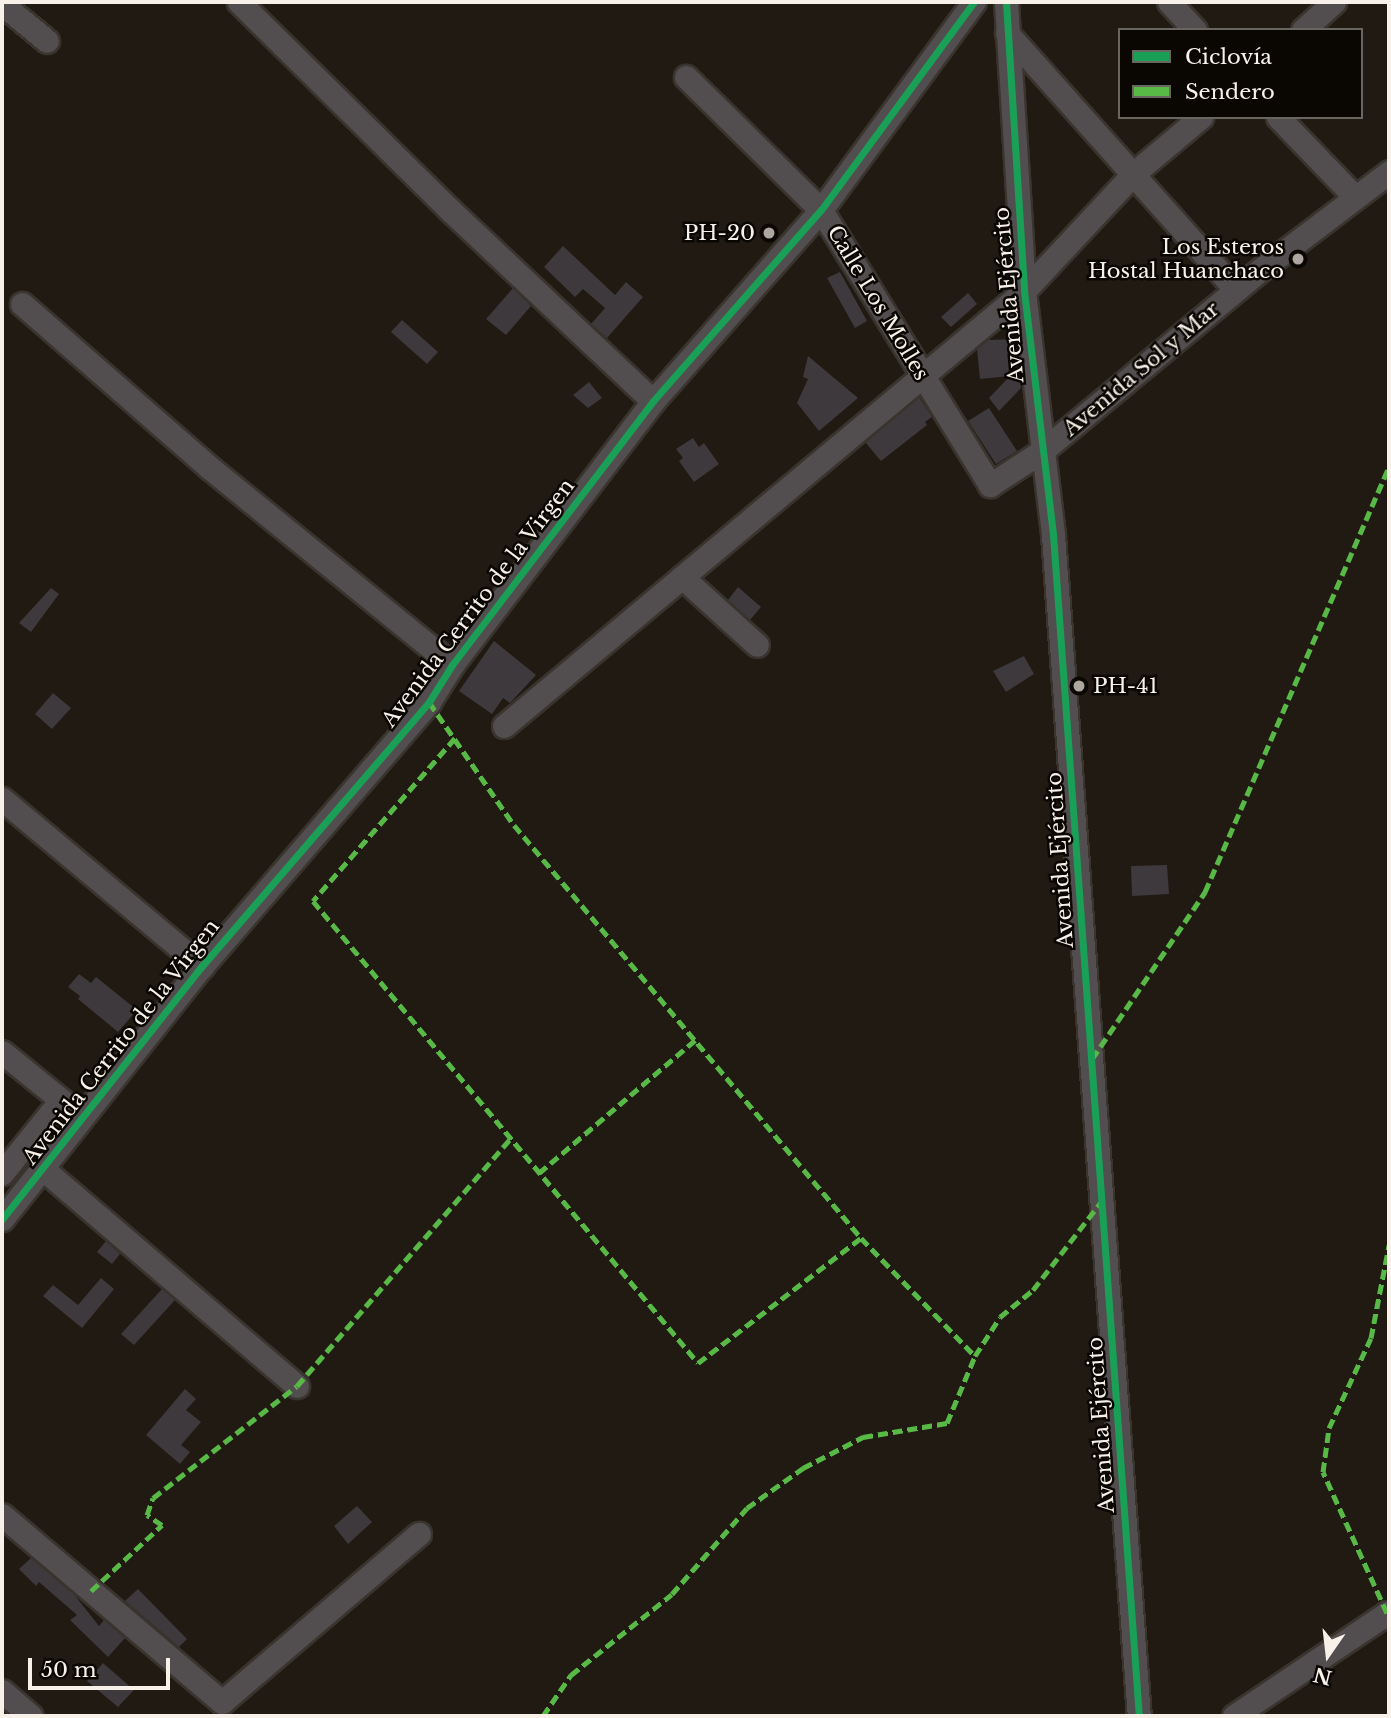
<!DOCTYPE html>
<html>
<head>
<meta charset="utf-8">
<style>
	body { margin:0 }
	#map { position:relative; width:1391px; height:1718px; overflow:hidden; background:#201a13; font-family:"Libre Baskerville",serif }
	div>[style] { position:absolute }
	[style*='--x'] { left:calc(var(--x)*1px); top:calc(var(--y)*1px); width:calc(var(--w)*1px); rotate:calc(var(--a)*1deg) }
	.building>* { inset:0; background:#3d393c }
	.roads { filter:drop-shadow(2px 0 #39342e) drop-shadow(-2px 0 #39342e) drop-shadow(0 2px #39342e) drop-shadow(0 -2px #39342e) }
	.minor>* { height:23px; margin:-11.5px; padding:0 11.5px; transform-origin:11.5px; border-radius:11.5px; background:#524d4f }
	.quiet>* { height:5px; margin-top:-2.5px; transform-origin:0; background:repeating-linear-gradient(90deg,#58b947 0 10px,transparent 0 15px) }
	.cycleway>* { height:7px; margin:-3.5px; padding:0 3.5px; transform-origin:3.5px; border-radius:3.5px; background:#1a9f57 }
	.dots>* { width:19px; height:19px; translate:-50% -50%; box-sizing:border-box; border:4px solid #0a0703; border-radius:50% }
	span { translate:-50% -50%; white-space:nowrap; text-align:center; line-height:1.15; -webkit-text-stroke:5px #0a0703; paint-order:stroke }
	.poi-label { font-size:21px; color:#f8f1e9 }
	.right { translate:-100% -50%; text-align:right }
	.left { translate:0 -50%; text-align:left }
	.street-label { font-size:21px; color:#f8f1e9 }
	.frame { position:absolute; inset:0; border:4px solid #f8f1e9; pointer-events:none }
	.legend { position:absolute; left:1118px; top:28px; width:245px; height:91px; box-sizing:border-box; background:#0a0703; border:2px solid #69655f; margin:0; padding:9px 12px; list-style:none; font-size:21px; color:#f8f1e9 }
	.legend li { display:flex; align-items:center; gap:14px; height:35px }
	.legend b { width:35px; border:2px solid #69655f }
	.north { position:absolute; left:1293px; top:1620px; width:70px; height:70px; -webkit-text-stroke:5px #0a0703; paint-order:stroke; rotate:194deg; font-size:19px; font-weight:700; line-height:28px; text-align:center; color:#f8f1e9 }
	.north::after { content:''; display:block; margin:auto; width:24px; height:32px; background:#f8f1e9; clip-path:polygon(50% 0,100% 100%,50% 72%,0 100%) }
	.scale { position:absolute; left:28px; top:1658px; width:142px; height:32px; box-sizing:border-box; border:4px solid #f8f1e9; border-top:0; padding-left:9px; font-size:21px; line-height:24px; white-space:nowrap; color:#f8f1e9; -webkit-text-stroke:5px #0a0703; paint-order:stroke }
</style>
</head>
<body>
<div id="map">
	<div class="building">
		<div style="clip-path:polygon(563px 246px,615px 295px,626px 282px,643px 297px,607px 338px,591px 324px,605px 308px,583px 289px,575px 297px,544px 267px)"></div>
		<div style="clip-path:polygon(840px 272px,867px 321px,855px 328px,827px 278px)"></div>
		<div style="clip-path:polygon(513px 288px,531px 306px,506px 335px,486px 319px)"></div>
		<div style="clip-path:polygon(968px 293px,977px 304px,951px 327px,941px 317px)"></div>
		<div style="clip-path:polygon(402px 320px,438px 352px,427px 364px,391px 332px)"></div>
		<div style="clip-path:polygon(1016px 339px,1021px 388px,999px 411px,989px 398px,1010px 376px,980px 379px,977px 349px,988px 340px)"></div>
		<div style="clip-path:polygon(808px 356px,858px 398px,819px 431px,797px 403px,808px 379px,803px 377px)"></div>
		<div style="clip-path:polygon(589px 382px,602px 398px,588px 408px,573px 395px)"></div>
		<div style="clip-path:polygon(919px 397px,932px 417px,925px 422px,927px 425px,881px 461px,865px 442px)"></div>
		<div style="clip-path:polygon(989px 408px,1017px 451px,996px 464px,968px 421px)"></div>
		<div style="clip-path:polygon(693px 438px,699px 447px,704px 443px,719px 464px,694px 482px,679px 461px,683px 458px,676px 449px)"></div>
		<div style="clip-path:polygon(738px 587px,761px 607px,750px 620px,728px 600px)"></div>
		<div style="clip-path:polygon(51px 588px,59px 594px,31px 632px,19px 623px)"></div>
		<div style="clip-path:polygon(494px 641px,536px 675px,510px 703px,503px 698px,492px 714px,459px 691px)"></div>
		<div style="clip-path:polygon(1024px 656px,1034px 674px,1006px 692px,993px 671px)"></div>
		<div style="clip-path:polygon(53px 693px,71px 708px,52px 729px,35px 714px)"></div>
		<div style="clip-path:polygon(1167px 865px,1169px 894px,1132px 896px,1131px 866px)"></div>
		<div style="clip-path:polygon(79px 974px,91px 983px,96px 977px,137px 1010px,118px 1032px,78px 999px,80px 996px,68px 987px)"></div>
		<div style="clip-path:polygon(106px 1241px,120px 1254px,112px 1264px,97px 1252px)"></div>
		<div style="clip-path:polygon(101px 1278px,114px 1289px,82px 1328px,43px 1296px,53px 1285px,78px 1305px)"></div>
		<div style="clip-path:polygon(162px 1289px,175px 1300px,134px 1345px,121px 1334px)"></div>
		<div style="clip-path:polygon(185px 1389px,196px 1399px,186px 1410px,201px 1422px,181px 1445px,190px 1452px,180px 1464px,146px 1435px)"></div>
		<div style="clip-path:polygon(357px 1506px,372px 1522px,348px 1544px,334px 1526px)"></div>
		<div style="clip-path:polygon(31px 1558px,73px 1593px,99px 1626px,104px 1620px,125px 1638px,108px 1657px,70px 1620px,77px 1615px,39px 1582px,36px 1586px,19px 1569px)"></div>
		<div style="clip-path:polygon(138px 1589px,187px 1639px,179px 1647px,125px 1601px)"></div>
		<div style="clip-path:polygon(103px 1663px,134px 1690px,118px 1707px,87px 1681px)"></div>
	</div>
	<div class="roads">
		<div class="minor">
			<div style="--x:239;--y:2;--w:296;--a:44.6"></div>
			<div style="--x:450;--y:210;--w:279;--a:43.3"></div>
			<div style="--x:1006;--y:2;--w:290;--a:86.4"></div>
			<div style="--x:1024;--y:291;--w:246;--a:83.2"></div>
			<div style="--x:1053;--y:535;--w:1184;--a:85.84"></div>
			<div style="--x:1169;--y:2;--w:38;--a:47"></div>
			<div style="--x:2;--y:4;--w:58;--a:39.4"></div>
			<div style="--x:1303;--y:30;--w:42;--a:-42.1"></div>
			<div style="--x:1007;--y:33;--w:343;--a:48.3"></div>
			<div style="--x:686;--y:77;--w:190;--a:44.6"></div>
			<div style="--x:821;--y:210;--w:323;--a:58.4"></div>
			<div style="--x:990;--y:485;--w:62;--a:-33.2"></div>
			<div style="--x:1042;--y:451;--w:283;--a:-39.7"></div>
			<div style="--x:1260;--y:270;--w:162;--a:-37.2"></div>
			<div style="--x:1278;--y:117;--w:111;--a:46.1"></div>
			<div style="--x:22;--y:304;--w:249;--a:41.1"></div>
			<div style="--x:210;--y:468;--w:312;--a:39.1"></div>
			<div style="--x:682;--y:577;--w:101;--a:42.2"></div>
			<div style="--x:504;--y:726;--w:678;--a:-39.91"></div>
			<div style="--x:1024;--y:291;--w:160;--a:-47"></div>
			<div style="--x:1133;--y:174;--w:89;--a:-40"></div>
			<div style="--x:2;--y:799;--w:261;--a:39.9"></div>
			<div style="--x:2;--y:1052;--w:76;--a:39.1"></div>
			<div style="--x:61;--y:1100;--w:94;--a:128.9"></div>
			<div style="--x:43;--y:1169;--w:334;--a:40.5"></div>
			<div style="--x:2;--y:1219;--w:323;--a:-51.7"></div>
			<div style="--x:202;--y:966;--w:348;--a:-49.3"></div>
			<div style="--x:429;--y:702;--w:44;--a:-58.1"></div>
			<div style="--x:452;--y:665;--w:332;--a:-52.7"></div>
			<div style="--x:653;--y:401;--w:254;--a:-48.7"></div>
			<div style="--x:821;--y:210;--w:258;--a:-53.7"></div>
			<div style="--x:2;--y:1515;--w:289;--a:40.4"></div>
			<div style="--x:222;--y:1702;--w:259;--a:-40.5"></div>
			<div style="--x:2;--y:1691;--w:38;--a:41"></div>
			<div style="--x:1234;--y:1716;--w:184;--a:-33.9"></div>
			<div style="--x:1387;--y:1613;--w:3;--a:45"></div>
		</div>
	</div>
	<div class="quiet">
		<div style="--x:429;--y:702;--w:150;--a:55.4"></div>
		<div style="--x:514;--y:825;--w:539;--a:49.96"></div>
		<div style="--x:861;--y:1238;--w:164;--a:46"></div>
		<div style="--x:455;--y:738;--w:216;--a:131.1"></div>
		<div style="--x:313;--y:901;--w:601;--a:50.19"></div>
		<div style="--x:698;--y:1363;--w:205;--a:-37.5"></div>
		<div style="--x:1092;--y:1059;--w:202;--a:-55.9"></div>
		<div style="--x:1205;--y:892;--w:463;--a:-66.6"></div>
		<div style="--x:539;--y:1173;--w:205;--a:-40.4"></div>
		<div style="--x:91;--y:1591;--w:97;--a:-42.9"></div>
		<div style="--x:162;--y:1525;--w:18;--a:-146"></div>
		<div style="--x:147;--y:1515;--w:18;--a:-71"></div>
		<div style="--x:153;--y:1498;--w:182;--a:-37.9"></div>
		<div style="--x:297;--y:1386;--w:326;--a:-49.2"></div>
		<div style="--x:1387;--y:1613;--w:155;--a:-114.4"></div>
		<div style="--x:1323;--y:1472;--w:44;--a:-82.2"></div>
		<div style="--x:1329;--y:1428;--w:99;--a:-65"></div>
		<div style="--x:1371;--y:1338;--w:95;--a:-79"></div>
		<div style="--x:543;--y:1716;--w:50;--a:-55.7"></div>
		<div style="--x:571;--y:1675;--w:129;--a:-38.7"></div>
		<div style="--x:672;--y:1594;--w:114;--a:-48.9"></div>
		<div style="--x:747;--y:1508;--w:69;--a:-35.5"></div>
		<div style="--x:803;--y:1468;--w:68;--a:-27.3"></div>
		<div style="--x:863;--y:1437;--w:85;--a:-9.5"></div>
		<div style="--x:947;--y:1423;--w:73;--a:-67.3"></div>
		<div style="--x:975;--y:1356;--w:46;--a:-57.3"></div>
		<div style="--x:1000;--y:1317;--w:43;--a:-39.3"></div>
		<div style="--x:1033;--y:1290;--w:111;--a:-52.3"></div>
	</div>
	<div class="cycleway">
		<div style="--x:1006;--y:2;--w:290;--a:86.4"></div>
		<div style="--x:1024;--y:291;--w:246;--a:83.2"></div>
		<div style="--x:1053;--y:535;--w:1184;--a:85.84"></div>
		<div style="--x:2;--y:1219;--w:323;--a:-51.7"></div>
		<div style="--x:202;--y:966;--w:348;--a:-49.3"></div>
		<div style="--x:429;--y:702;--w:44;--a:-58.1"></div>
		<div style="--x:452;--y:665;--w:332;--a:-52.7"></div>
		<div style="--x:653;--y:401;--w:254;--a:-48.7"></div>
		<div style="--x:821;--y:210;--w:258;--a:-53.7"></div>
	</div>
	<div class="dots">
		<div style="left:769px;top:233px;background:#aca69e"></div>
		<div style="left:1298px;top:259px;background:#aca69e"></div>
		<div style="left:1079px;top:686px;background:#aca69e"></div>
	</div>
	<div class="poi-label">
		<span class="right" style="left:755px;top:233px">PH-20</span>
		<span class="right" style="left:1284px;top:259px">Los Esteros<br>Hostal Huanchaco</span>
		<span class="left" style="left:1093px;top:686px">PH-41</span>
	</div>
	<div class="street-label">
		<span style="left:1009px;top:295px;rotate:-95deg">Avenida Ejército</span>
		<span style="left:878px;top:303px;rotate:59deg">Calle Los Molles</span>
		<span style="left:1141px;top:369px;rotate:-40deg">Avenida Sol y Mar</span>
		<span style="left:478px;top:603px;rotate:-53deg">Avenida Cerrito de la Virgen</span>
		<span style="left:1060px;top:860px;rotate:-94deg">Avenida Ejército</span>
		<span style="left:121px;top:1042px;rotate:-52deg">Avenida Cerrito de la Virgen</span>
		<span style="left:1101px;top:1425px;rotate:-94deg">Avenida Ejército</span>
	</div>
	<div class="frame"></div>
	<ul class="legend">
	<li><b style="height:9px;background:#1a9f57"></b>Ciclovía</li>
	<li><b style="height:9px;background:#58b947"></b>Sendero</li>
	</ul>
	<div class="north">N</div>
	<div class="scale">50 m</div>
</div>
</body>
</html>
